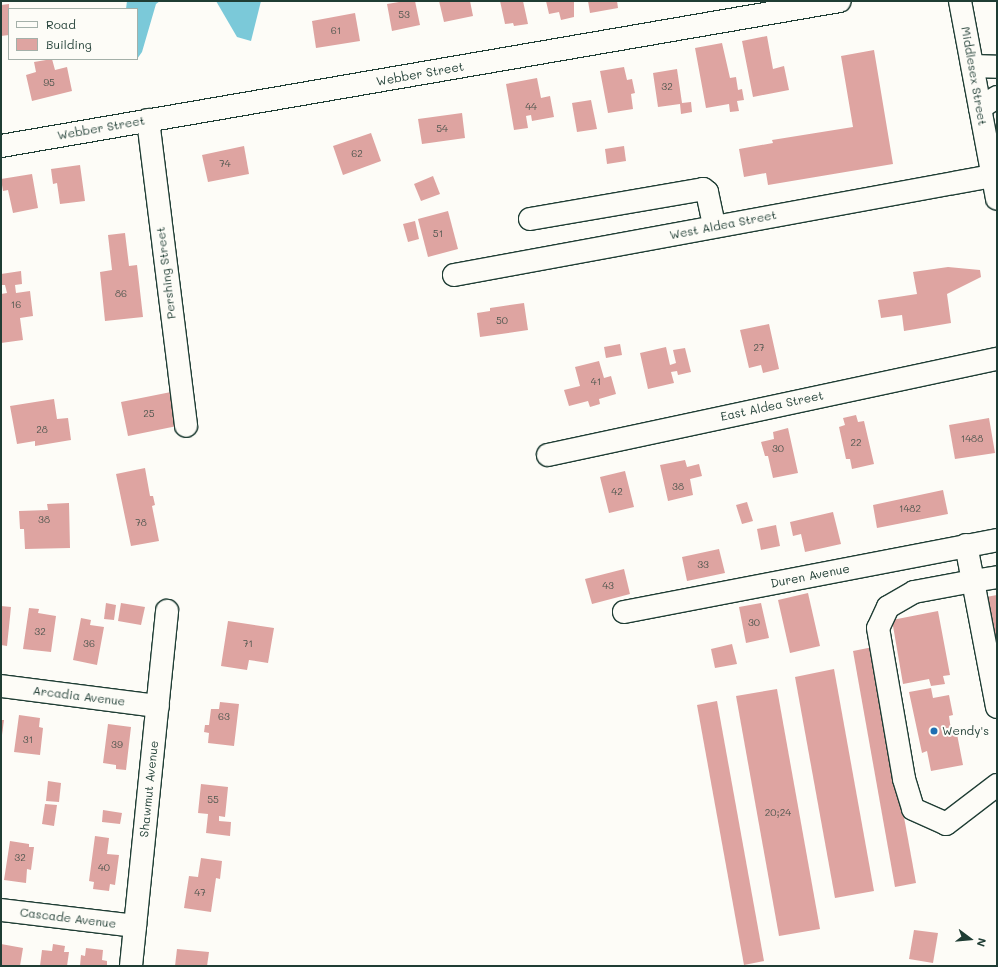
<!DOCTYPE html>
<html>
<head>
<meta charset="utf-8">
<style>
	body { margin:0 }
	#map { position:relative; width:998px; height:967px; overflow:hidden; background:#fdfcf7; font-family:Mali,sans-serif }
	div>[style] { position:absolute }
	[style*='--x'] { left:calc(var(--x)*1px); top:calc(var(--y)*1px); width:calc(var(--w)*1px); rotate:calc(var(--a)*1deg) }
	.water>* { inset:0; background:#7bc9d9 }
	.building>* { inset:0; background:#dea4a1 }
	.roads { filter:drop-shadow(1px 0 #1f3d34) drop-shadow(-1px 0 #1f3d34) drop-shadow(0 1px #1f3d34) drop-shadow(0 -1px #1f3d34) }
	.minor>* { height:22px; margin:-11px; padding:0 11px; transform-origin:11px; border-radius:11px; background:#fdfcf7 }
	.major>* { height:22px; margin:-11px; padding:0 11px; transform-origin:11px; border-radius:11px; background:#fdfcf7 }
	.dots>* { width:11px; height:11px; translate:-50% -50%; box-sizing:border-box; border:2px solid #fdfcf7; border-radius:50% }
	span { translate:-50% -50%; white-space:nowrap; text-align:center; line-height:1.15; -webkit-text-stroke:4px #fdfcf7; paint-order:stroke }
	.number-label { font-size:10px; color:#4f574f }
	.number-label span { -webkit-text-stroke-width:0 }
	.street-label { font-size:12px; color:#1f3d34 }
	.poi-label { font-size:12px; color:#1f3d34 }
	.left { translate:0 -50%; text-align:left }
	.frame { position:absolute; inset:0; border:2px solid #1f3d34; pointer-events:none }
	.legend { position:absolute; left:8px; top:8px; width:130px; height:52px; box-sizing:border-box; background:#fdfcf7; border:1px solid #a4b0a9; margin:0; padding:5px 7px; list-style:none; font-size:12px; color:#1f3d34 }
	.legend li { display:flex; align-items:center; gap:8px; height:20px }
	.legend b { width:20px; border:1px solid #a4b0a9 }
	.north { position:absolute; left:950px; top:919px; width:40px; height:40px; -webkit-text-stroke:3px #fdfcf7; paint-order:stroke; rotate:106deg; font-size:11px; font-weight:700; line-height:16px; text-align:center; color:#1f3d34 }
	.north::after { content:''; display:block; margin:auto; width:14px; height:18px; background:#1f3d34; clip-path:polygon(50% 0,100% 100%,50% 72%,0 100%) }
</style>
</head>
<body>
<div id="map">
	<div class="water">
		<div style="clip-path:polygon(127px 1px,160px 1px,156px 4px,142px 52px,137px 59px,137px 9px,126px 9px)"></div>
		<div style="clip-path:polygon(216px 1px,261px 1px,251px 41px,237px 37px)"></div>
	</div>
	<div class="building">
		<div style="clip-path:polygon(405px 1px,415px 1px,420px 25px,392px 31px,387px 4px)"></div>
		<div style="clip-path:polygon(439px 1px,470px 1px,473px 16px,444px 22px)"></div>
		<div style="clip-path:polygon(500px 1px,523px 1px,528px 24px,514px 26px,513px 23px,505px 24px)"></div>
		<div style="clip-path:polygon(546px 1px,574px 1px,574px 17px,561px 20px,559px 12px,549px 14px)"></div>
		<div style="clip-path:polygon(588px 1px,617px 1px,618px 8px,590px 13px)"></div>
		<div style="clip-path:polygon(9px 4px,9px 35px,1px 36px,1px 5px)"></div>
		<div style="clip-path:polygon(355px 13px,360px 41px,316px 48px,312px 21px)"></div>
		<div style="clip-path:polygon(767px 36px,773px 69px,784px 66px,789px 90px,753px 97px,742px 41px)"></div>
		<div style="clip-path:polygon(722px 43px,730px 78px,736px 77px,738px 90px,742px 89px,744px 100px,737px 101px,739px 111px,730px 112px,729px 104px,706px 108px,695px 48px)"></div>
		<div style="clip-path:polygon(874px 50px,893px 164px,768px 185px,766px 173px,744px 177px,739px 149px,773px 143px,772px 140px,853px 127px,841px 56px)"></div>
		<div style="clip-path:polygon(52px 59px,55px 70px,67px 67px,72px 91px,32px 101px,26px 75px,36px 72px,34px 62px)"></div>
		<div style="clip-path:polygon(624px 67px,627px 80px,632px 79px,635px 93px,631px 94px,633px 109px,608px 113px,600px 71px)"></div>
		<div style="clip-path:polygon(677px 69px,682px 103px,691px 102px,692px 112px,681px 114px,680px 104px,658px 107px,653px 73px)"></div>
		<div style="clip-path:polygon(537px 78px,541px 98px,550px 96px,554px 117px,532px 121px,531px 115px,526px 116px,528px 128px,514px 130px,506px 84px)"></div>
		<div style="clip-path:polygon(591px 100px,597px 129px,577px 132px,572px 103px)"></div>
		<div style="clip-path:polygon(462px 113px,465px 138px,422px 144px,418px 119px)"></div>
		<div style="clip-path:polygon(371px 133px,381px 161px,343px 175px,333px 146px)"></div>
		<div style="clip-path:polygon(244px 146px,249px 174px,208px 182px,202px 155px)"></div>
		<div style="clip-path:polygon(624px 146px,626px 161px,607px 164px,605px 149px)"></div>
		<div style="clip-path:polygon(80px 165px,85px 201px,60px 204px,57px 183px,53px 184px,51px 169px)"></div>
		<div style="clip-path:polygon(32px 174px,38px 208px,13px 213px,8px 190px,3px 191px,1px 179px)"></div>
		<div style="clip-path:polygon(433px 176px,440px 194px,421px 201px,414px 184px)"></div>
		<div style="clip-path:polygon(448px 211px,458px 249px,428px 257px,418px 219px)"></div>
		<div style="clip-path:polygon(415px 221px,419px 239px,408px 242px,403px 224px)"></div>
		<div style="clip-path:polygon(125px 233px,129px 266px,137px 265px,143px 317px,105px 321px,100px 272px,112px 270px,108px 235px)"></div>
		<div style="clip-path:polygon(948px 267px,980px 270px,981px 277px,947px 294px,951px 323px,904px 331px,902px 315px,881px 318px,878px 300px,917px 294px,913px 272px)"></div>
		<div style="clip-path:polygon(21px 271px,22px 284px,15px 285px,16px 293px,30px 291px,33px 316px,20px 318px,23px 340px,1px 343px,1px 294px,7px 293px,5px 285px,1px 285px,1px 274px)"></div>
		<div style="clip-path:polygon(524px 303px,528px 330px,480px 337px,477px 313px,490px 311px,490px 308px)"></div>
		<div style="clip-path:polygon(769px 324px,779px 369px,763px 373px,761px 365px,749px 368px,740px 330px)"></div>
		<div style="clip-path:polygon(620px 344px,622px 355px,606px 358px,604px 347px)"></div>
		<div style="clip-path:polygon(666px 347px,670px 365px,676px 363px,673px 350px,685px 348px,691px 372px,678px 375px,677px 371px,671px 372px,674px 383px,648px 389px,640px 353px)"></div>
		<div style="clip-path:polygon(599px 361px,604px 378px,611px 376px,616px 394px,599px 399px,600px 404px,590px 407px,588px 401px,569px 406px,564px 390px,580px 386px,575px 367px)"></div>
		<div style="clip-path:polygon(171px 392px,177px 426px,128px 436px,121px 402px)"></div>
		<div style="clip-path:polygon(54px 399px,57px 419px,68px 418px,71px 440px,35px 446px,35px 441px,17px 444px,10px 406px)"></div>
		<div style="clip-path:polygon(856px 415px,858px 422px,864px 421px,874px 464px,852px 469px,850px 459px,846px 459px,839px 427px,845px 425px,843px 418px)"></div>
		<div style="clip-path:polygon(989px 418px,995px 453px,955px 459px,949px 425px)"></div>
		<div style="clip-path:polygon(788px 428px,798px 473px,773px 478px,768px 456px,765px 456px,761px 442px,774px 439px,773px 432px)"></div>
		<div style="clip-path:polygon(685px 460px,687px 467px,699px 464px,702px 476px,690px 479px,693px 495px,668px 501px,660px 465px)"></div>
		<div style="clip-path:polygon(145px 468px,150px 496px,153px 496px,155px 505px,152px 506px,159px 541px,131px 546px,116px 474px)"></div>
		<div style="clip-path:polygon(625px 471px,634px 507px,609px 513px,600px 477px)"></div>
		<div style="clip-path:polygon(943px 490px,948px 514px,877px 528px,873px 505px)"></div>
		<div style="clip-path:polygon(747px 502px,753px 521px,742px 524px,736px 505px)"></div>
		<div style="clip-path:polygon(69px 503px,70px 548px,25px 549px,24px 529px,20px 529px,19px 511px,48px 510px,47px 504px)"></div>
		<div style="clip-path:polygon(833px 512px,841px 544px,805px 552px,801px 534px,793px 536px,790px 522px)"></div>
		<div style="clip-path:polygon(776px 525px,780px 546px,761px 550px,757px 529px)"></div>
		<div style="clip-path:polygon(719px 549px,725px 573px,687px 581px,682px 557px)"></div>
		<div style="clip-path:polygon(624px 569px,630px 594px,592px 604px,585px 579px)"></div>
		<div style="clip-path:polygon(808px 593px,820px 646px,790px 653px,778px 600px)"></div>
		<div style="clip-path:polygon(997px 595px,997px 651px,986px 597px)"></div>
		<div style="clip-path:polygon(106px 603px,116px 605px,114px 620px,104px 619px)"></div>
		<div style="clip-path:polygon(121px 603px,145px 607px,141px 625px,118px 621px)"></div>
		<div style="clip-path:polygon(761px 603px,769px 638px,746px 643px,739px 607px)"></div>
		<div style="clip-path:polygon(1px 606px,11px 607px,7px 646px,1px 645px)"></div>
		<div style="clip-path:polygon(29px 608px,39px 609px,38px 613px,56px 616px,51px 652px,23px 649px)"></div>
		<div style="clip-path:polygon(938px 611px,950px 675px,943px 676px,945px 684px,931px 686px,929px 679px,903px 684px,892px 620px)"></div>
		<div style="clip-path:polygon(81px 618px,91px 620px,90px 625px,104px 627px,97px 665px,73px 660px)"></div>
		<div style="clip-path:polygon(228px 621px,274px 628px,268px 663px,249px 660px,247px 670px,221px 666px)"></div>
		<div style="clip-path:polygon(732px 644px,737px 664px,715px 668px,711px 649px)"></div>
		<div style="clip-path:polygon(873px 647px,916px 883px,895px 887px,853px 651px)"></div>
		<div style="clip-path:polygon(834px 669px,874px 891px,835px 898px,795px 677px)"></div>
		<div style="clip-path:polygon(931px 688px,933px 698px,949px 695px,953px 715px,949px 716px,951px 730px,956px 729px,963px 765px,931px 771px,927px 751px,922px 753px,909px 692px)"></div>
		<div style="clip-path:polygon(777px 689px,820px 929px,779px 936px,736px 696px)"></div>
		<div style="clip-path:polygon(717px 701px,764px 961px,744px 965px,697px 705px)"></div>
		<div style="clip-path:polygon(220px 702px,239px 704px,234px 746px,208px 743px,209px 733px,204px 732px,205px 725px,209px 725px,211px 709px,219px 709px)"></div>
		<div style="clip-path:polygon(19px 715px,40px 718px,39px 727px,43px 728px,40px 755px,14px 752px)"></div>
		<div style="clip-path:polygon(1px 720px,4px 720px,2px 735px,1px 735px)"></div>
		<div style="clip-path:polygon(108px 724px,131px 727px,126px 770px,116px 769px,116px 765px,103px 763px)"></div>
		<div style="clip-path:polygon(48px 781px,61px 783px,59px 802px,46px 801px)"></div>
		<div style="clip-path:polygon(201px 784px,228px 787px,225px 817px,219px 816px,219px 821px,231px 822px,230px 836px,206px 833px,208px 814px,198px 813px)"></div>
		<div style="clip-path:polygon(45px 804px,57px 805px,54px 826px,42px 824px)"></div>
		<div style="clip-path:polygon(103px 810px,122px 813px,120px 824px,102px 822px)"></div>
		<div style="clip-path:polygon(95px 836px,109px 838px,107px 854px,119px 855px,115px 885px,110px 884px,109px 891px,93px 889px,94px 882px,89px 881px)"></div>
		<div style="clip-path:polygon(10px 841px,29px 844px,29px 847px,34px 847px,31px 870px,27px 869px,26px 883px,4px 880px)"></div>
		<div style="clip-path:polygon(201px 858px,222px 861px,220px 879px,216px 878px,211px 912px,184px 908px,189px 876px,198px 877px)"></div>
		<div style="clip-path:polygon(914px 930px,938px 933px,933px 963px,909px 959px)"></div>
		<div style="clip-path:polygon(1px 944px,23px 948px,20px 966px,1px 966px)"></div>
		<div style="clip-path:polygon(53px 944px,65px 946px,64px 952px,69px 952px,67px 966px,40px 966px,42px 950px,52px 951px)"></div>
		<div style="clip-path:polygon(86px 948px,103px 950px,102px 960px,107px 961px,107px 966px,80px 966px,81px 955px,85px 956px)"></div>
		<div style="clip-path:polygon(177px 949px,209px 952px,207px 966px,175px 966px)"></div>
	</div>
	<div class="roads">
		<div class="minor">
			<div style="--x:973;--y:66;--w:24;--a:2"></div>
			<div style="--x:980;--y:108;--w:20;--a:-33"></div>
			<div style="--x:148;--y:120;--w:308;--a:82.9"></div>
			<div style="--x:1;--y:146;--w:851;--a:-9.81"></div>
			<div style="--x:530;--y:219;--w:176;--a:-9.8"></div>
			<div style="--x:703;--y:189;--w:5;--a:37"></div>
			<div style="--x:707;--y:192;--w:35;--a:78"></div>
			<div style="--x:454;--y:275;--w:552;--a:-10.43"></div>
			<div style="--x:548;--y:455;--w:459;--a:-12.1"></div>
			<div style="--x:966;--y:545;--w:37;--a:79"></div>
			<div style="--x:973;--y:581;--w:24;--a:-9"></div>
			<div style="--x:624;--y:612;--w:380;--a:-10.9"></div>
			<div style="--x:1;--y:686;--w:158;--a:7.3"></div>
			<div style="--x:997;--y:707;--w:128;--a:-100.8"></div>
			<div style="--x:973;--y:581;--w:60;--a:169.4"></div>
			<div style="--x:914;--y:592;--w:30;--a:150"></div>
			<div style="--x:888;--y:607;--w:23;--a:115"></div>
			<div style="--x:878;--y:628;--w:153;--a:80.2"></div>
			<div style="--x:904;--y:779;--w:31;--a:73"></div>
			<div style="--x:913;--y:809;--w:36;--a:24"></div>
			<div style="--x:946;--y:824;--w:64;--a:-37.4"></div>
			<div style="--x:1;--y:910;--w:135;--a:6.8"></div>
			<div style="--x:131;--y:966;--w:357;--a:-84.2"></div>
		</div>
		<div class="major">
			<div style="--x:960;--y:1;--w:201;--a:79.4"></div>
		</div>
	</div>
	<div class="dots">
		<div style="left:934px;top:731px;background:#1f6fb2"></div>
	</div>
	<div class="number-label">
		<span style="left:404px;top:15px">53</span>
		<span style="left:336px;top:31px">61</span>
		<span style="left:49px;top:83px">95</span>
		<span style="left:667px;top:87px">32</span>
		<span style="left:531px;top:107px">44</span>
		<span style="left:442px;top:129px">54</span>
		<span style="left:357px;top:154px">62</span>
		<span style="left:225px;top:164px">74</span>
		<span style="left:438px;top:234px">51</span>
		<span style="left:121px;top:294px">86</span>
		<span style="left:16px;top:305px">16</span>
		<span style="left:502px;top:321px">50</span>
		<span style="left:759px;top:348px">27</span>
		<span style="left:596px;top:382px">41</span>
		<span style="left:149px;top:414px">25</span>
		<span style="left:42px;top:430px">28</span>
		<span style="left:972px;top:439px">1488</span>
		<span style="left:856px;top:443px">22</span>
		<span style="left:778px;top:449px">30</span>
		<span style="left:678px;top:487px">38</span>
		<span style="left:617px;top:492px">42</span>
		<span style="left:910px;top:509px">1482</span>
		<span style="left:44px;top:520px">38</span>
		<span style="left:141px;top:523px">78</span>
		<span style="left:703px;top:565px">33</span>
		<span style="left:608px;top:586px">43</span>
		<span style="left:754px;top:623px">30</span>
		<span style="left:40px;top:632px">32</span>
		<span style="left:89px;top:644px">36</span>
		<span style="left:248px;top:644px">71</span>
		<span style="left:224px;top:717px">63</span>
		<span style="left:28px;top:740px">31</span>
		<span style="left:117px;top:745px">39</span>
		<span style="left:213px;top:800px">55</span>
		<span style="left:778px;top:813px">20;24</span>
		<span style="left:20px;top:858px">32</span>
		<span style="left:104px;top:868px">40</span>
		<span style="left:200px;top:893px">47</span>
	</div>
	<div class="street-label">
		<span style="left:420px;top:74px;rotate:-10deg">Webber Street</span>
		<span style="left:974px;top:76px;rotate:80deg">Middlesex Street</span>
		<span style="left:101px;top:128px;rotate:-10deg">Webber Street</span>
		<span style="left:723px;top:225px;rotate:-11deg">West Aldea Street</span>
		<span style="left:166px;top:273px;rotate:-97deg">Pershing Street</span>
		<span style="left:772px;top:406px;rotate:-12deg">East Aldea Street</span>
		<span style="left:810px;top:576px;rotate:-11deg">Duren Avenue</span>
		<span style="left:79px;top:696px;rotate:7deg">Arcadia Avenue</span>
		<span style="left:149px;top:789px;rotate:-84deg">Shawmut Avenue</span>
		<span style="left:68px;top:918px;rotate:7deg">Cascade Avenue</span>
	</div>
	<div class="poi-label">
		<span class="left" style="left:942px;top:731px">Wendy's</span>
	</div>
	<div class="frame"></div>
	<ul class="legend">
	<li><b style="height:5px;background:#fdfcf7"></b>Road</li>
	<li><b style="height:11px;background:#dea4a1"></b>Building</li>
	</ul>
	<div class="north">N</div>
</div>
</body>
</html>
